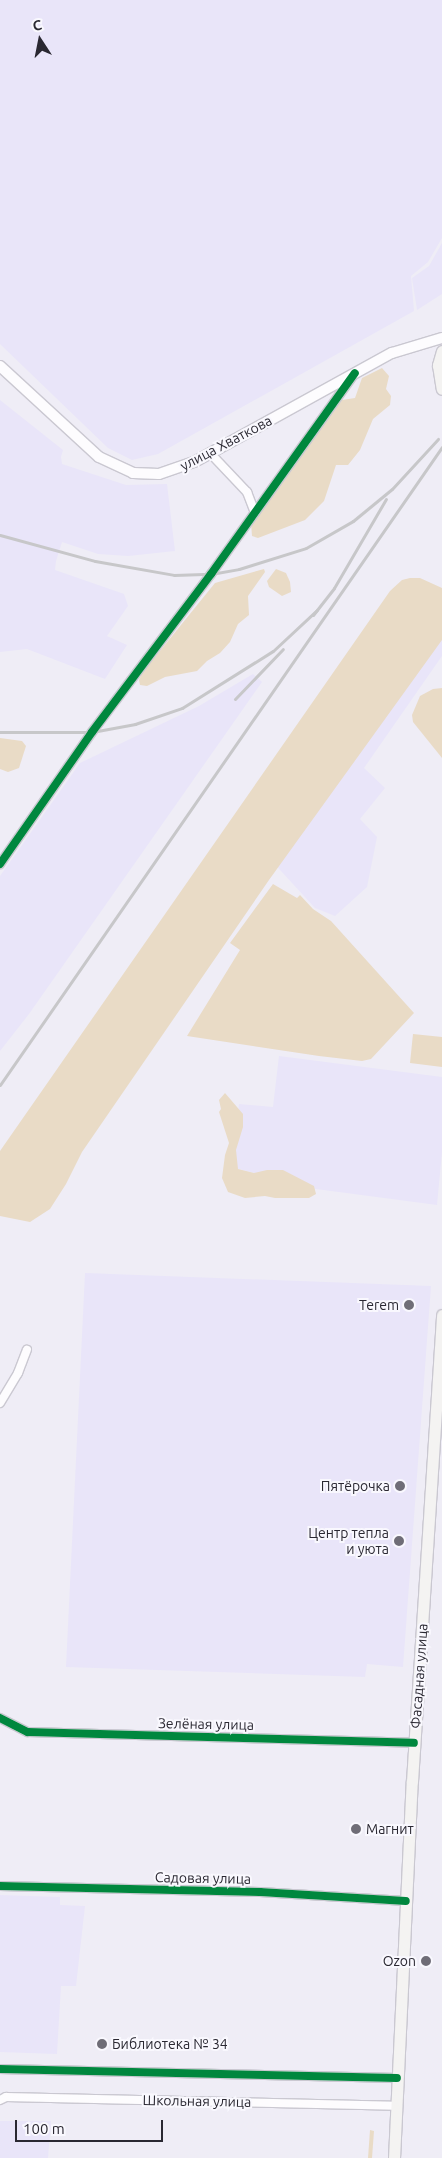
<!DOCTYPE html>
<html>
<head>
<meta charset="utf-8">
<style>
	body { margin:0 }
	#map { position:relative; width:442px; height:2158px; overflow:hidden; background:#efedf6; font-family:Ubuntu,sans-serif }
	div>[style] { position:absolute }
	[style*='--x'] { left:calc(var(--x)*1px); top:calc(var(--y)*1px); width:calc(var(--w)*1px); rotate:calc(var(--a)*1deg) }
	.built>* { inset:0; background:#e9e5f9 }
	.green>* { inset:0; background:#e9dbc6 }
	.roads { filter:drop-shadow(1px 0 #cac8d1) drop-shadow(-1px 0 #cac8d1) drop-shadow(0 1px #cac8d1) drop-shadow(0 -1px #cac8d1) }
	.minor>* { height:8px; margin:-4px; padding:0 4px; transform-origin:4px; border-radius:4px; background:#fdfcfe }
	.tertiary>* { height:10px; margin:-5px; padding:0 5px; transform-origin:5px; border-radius:5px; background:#fdfcfe }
	.secondary>* { height:11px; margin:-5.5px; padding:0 5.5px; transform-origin:5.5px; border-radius:5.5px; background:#f4f3f2 }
	.rail>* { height:3px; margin:-1.5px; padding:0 1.5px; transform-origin:1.5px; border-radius:1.5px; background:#c7c7c9 }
	.cycleway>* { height:8px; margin:-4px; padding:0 4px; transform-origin:4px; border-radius:4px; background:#00873e }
	.dots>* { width:14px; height:14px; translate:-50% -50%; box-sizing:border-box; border:2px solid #f9f8fe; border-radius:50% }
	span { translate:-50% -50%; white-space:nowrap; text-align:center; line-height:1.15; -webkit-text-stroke:4px #f9f8fe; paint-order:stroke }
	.street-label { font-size:14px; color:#2a2832 }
	.poi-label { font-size:14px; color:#2a2832 }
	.right { translate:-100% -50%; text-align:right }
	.left { translate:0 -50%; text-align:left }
	.north { position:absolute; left:15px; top:15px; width:50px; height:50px; -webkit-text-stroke:4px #f9f8fe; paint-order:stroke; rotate:349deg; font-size:14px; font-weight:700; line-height:20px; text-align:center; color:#2a2832 }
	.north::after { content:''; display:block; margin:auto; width:18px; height:22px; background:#2a2832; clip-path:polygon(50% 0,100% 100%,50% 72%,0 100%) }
	.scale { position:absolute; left:15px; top:2120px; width:148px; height:22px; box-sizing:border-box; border:2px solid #2a2832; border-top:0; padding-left:6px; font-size:15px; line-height:18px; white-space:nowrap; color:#2a2832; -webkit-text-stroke:4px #f9f8fe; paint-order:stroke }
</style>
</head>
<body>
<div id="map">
	<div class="built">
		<div style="clip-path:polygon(0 0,442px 0,442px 238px,428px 262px,411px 276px,414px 311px,158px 454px,132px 460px,108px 448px,0 344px)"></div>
		<div style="clip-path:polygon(442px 243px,442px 294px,417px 310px,412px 278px,429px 266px)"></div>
		<div style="clip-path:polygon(0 400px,63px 450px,61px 457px,62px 464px,126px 485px,167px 484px,175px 551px,128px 556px,98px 554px,62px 542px,56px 561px,55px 570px,124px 594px,128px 606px,107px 636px,127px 645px,105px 679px,27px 649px,0 652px)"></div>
		<div style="clip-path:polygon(442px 618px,442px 656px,364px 768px,385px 788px,360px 819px,377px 837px,367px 887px,335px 916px,315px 908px,270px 859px)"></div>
		<div style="clip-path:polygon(253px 674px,262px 682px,29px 1014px,0 1051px,0 876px,80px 763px,199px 706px)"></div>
		<div style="clip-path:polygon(279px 1056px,442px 1077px,442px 1152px,437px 1205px,316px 1189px,231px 1167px,239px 1104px,273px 1107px)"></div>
		<div style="clip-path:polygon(85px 1273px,431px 1286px,403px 1667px,367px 1664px,365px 1677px,66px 1667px)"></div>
		<div style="clip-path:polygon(0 1895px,60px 1897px,60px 1905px,85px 1906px,76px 1986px,61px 1986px,57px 2054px,0 2052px)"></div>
		<div style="clip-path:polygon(0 2121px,51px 2121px,48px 2158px,0 2158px)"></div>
	</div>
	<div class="green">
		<div style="clip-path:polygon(382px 368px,389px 376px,386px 389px,391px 396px,390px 405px,373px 419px,360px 450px,348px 465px,336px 465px,324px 501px,305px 520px,258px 538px,252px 536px,251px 523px,342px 400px,355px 398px,362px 378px)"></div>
		<div style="clip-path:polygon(264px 569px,265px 572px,248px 596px,249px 615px,238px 624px,230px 642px,220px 653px,207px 661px,197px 671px,165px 677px,147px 686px,140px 685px,139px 680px,142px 673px,215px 583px)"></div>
		<div style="clip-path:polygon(276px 569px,286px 573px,290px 582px,291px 592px,282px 596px,269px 587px,267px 581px)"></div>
		<div style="clip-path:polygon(410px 578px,420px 578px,442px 588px,442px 640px,269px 880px,82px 1152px,66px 1184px,50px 1209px,30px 1222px,0 1216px,0 1151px,390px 591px,402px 580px)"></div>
		<div style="clip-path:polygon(442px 688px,442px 758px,413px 722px,412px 715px,420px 696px,433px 689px)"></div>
		<div style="clip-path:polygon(0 738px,22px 741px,26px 746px,19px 768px,8px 772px,0 769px)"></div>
		<div style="clip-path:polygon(273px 884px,297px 898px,300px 895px,313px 909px,331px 921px,414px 1013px,371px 1059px,362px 1061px,319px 1056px,187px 1036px,240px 950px,230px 943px)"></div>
		<div style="clip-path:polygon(413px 1034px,442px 1037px,442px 1067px,410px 1063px)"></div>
		<div style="clip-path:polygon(225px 1093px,243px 1114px,243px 1127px,236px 1150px,238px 1169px,254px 1173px,267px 1170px,283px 1170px,314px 1186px,316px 1194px,309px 1198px,275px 1198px,265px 1196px,245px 1198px,228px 1192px,222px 1178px,225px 1155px,229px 1143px,219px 1112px,221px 1109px,219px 1100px)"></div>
		<div style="clip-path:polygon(370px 2130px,374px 2131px,372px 2158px,368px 2158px)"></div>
	</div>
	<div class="roads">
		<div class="minor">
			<div style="--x:210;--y:453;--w:54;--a:46.5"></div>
			<div style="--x:247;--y:492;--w:22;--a:69"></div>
			<div style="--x:0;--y:864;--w:161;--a:-55.1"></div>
			<div style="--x:92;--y:732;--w:198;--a:-53"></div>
			<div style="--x:211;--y:574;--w:244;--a:-54.4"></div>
			<div style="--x:0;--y:1403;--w:35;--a:-59"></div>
			<div style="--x:18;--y:1373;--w:25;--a:-69"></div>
			<div style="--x:0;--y:1718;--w:31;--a:27"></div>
			<div style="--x:28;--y:1732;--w:386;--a:1.6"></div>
			<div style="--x:0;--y:1886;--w:260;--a:1.3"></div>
			<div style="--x:260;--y:1892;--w:146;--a:3.5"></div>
			<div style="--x:0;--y:2069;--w:397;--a:1.3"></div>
			<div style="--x:0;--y:2100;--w:7;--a:-27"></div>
			<div style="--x:6;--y:2097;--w:389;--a:1.3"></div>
		</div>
		<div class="tertiary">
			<div style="--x:0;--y:366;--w:134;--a:42.6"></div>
			<div style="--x:99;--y:457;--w:38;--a:25"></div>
			<div style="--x:133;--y:473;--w:26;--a:2"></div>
			<div style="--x:159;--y:474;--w:39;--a:-19"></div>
			<div style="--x:196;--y:461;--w:224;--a:-28.9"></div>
			<div style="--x:392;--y:353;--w:52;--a:-16.7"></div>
		</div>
		<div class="secondary">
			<div style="--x:442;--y:351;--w:15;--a:106"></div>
			<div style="--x:438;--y:365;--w:24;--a:81"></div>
			<div style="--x:394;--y:2158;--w:377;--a:-87.3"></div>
			<div style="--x:412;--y:1781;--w:467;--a:-86.3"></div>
		</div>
	</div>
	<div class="rail">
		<div style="--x:0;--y:535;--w:98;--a:15.3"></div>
		<div style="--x:95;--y:561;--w:80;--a:10"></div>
		<div style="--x:174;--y:575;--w:37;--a:-2"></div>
		<div style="--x:211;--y:574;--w:28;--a:-10"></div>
		<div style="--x:239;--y:569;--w:70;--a:-17.4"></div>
		<div style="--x:306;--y:548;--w:54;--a:-29.9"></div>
		<div style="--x:353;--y:521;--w:50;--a:-39.4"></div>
		<div style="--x:392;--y:489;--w:68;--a:-47.4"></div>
		<div style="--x:313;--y:615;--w:34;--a:-52"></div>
		<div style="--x:334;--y:588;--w:103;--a:-59.7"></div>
		<div style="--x:235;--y:699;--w:69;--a:-46.2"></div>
		<div style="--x:0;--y:732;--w:92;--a:0"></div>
		<div style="--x:92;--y:732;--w:44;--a:-10.5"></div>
		<div style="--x:135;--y:724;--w:50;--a:-18.8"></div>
		<div style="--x:182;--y:708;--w:107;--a:-32.1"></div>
		<div style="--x:273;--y:651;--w:60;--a:-43"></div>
		<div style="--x:0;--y:1085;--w:776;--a:-55.29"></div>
	</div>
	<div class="cycleway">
		<div style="--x:0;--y:864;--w:161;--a:-55.1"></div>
		<div style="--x:92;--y:732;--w:198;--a:-53"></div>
		<div style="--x:211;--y:574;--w:247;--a:-54.4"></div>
		<div style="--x:0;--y:1718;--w:31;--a:27"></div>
		<div style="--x:28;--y:1732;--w:386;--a:1.6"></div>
		<div style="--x:0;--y:1886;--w:260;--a:1.3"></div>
		<div style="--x:260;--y:1892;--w:146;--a:3.5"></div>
		<div style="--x:0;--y:2069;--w:397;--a:1.3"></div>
	</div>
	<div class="dots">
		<div style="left:409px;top:1305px;background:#6f6d77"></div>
		<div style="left:400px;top:1486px;background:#6f6d77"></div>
		<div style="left:399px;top:1541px;background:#6f6d77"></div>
		<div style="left:356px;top:1829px;background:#6f6d77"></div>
		<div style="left:426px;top:1961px;background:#6f6d77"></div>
		<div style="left:102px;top:2044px;background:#6f6d77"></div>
	</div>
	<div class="street-label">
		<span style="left:226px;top:443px;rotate:-28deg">улица Хваткова</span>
		<span style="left:419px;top:1676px;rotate:-86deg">Фасадная улица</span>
		<span style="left:206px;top:1724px;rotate:1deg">Зелёная улица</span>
		<span style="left:203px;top:1878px;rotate:1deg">Садовая улица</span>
		<span style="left:197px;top:2101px;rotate:1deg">Школьная улица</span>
	</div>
	<div class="poi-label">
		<span class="right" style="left:399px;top:1305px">Terem</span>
		<span class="right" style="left:390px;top:1486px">Пятёрочка</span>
		<span class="right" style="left:389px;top:1541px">Центр тепла<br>и уюта</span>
		<span class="left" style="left:366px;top:1829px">Магнит</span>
		<span class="right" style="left:416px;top:1961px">Ozon</span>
		<span class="left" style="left:112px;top:2044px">Библиотека № 34</span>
	</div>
	<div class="north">С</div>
	<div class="scale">100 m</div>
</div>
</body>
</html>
